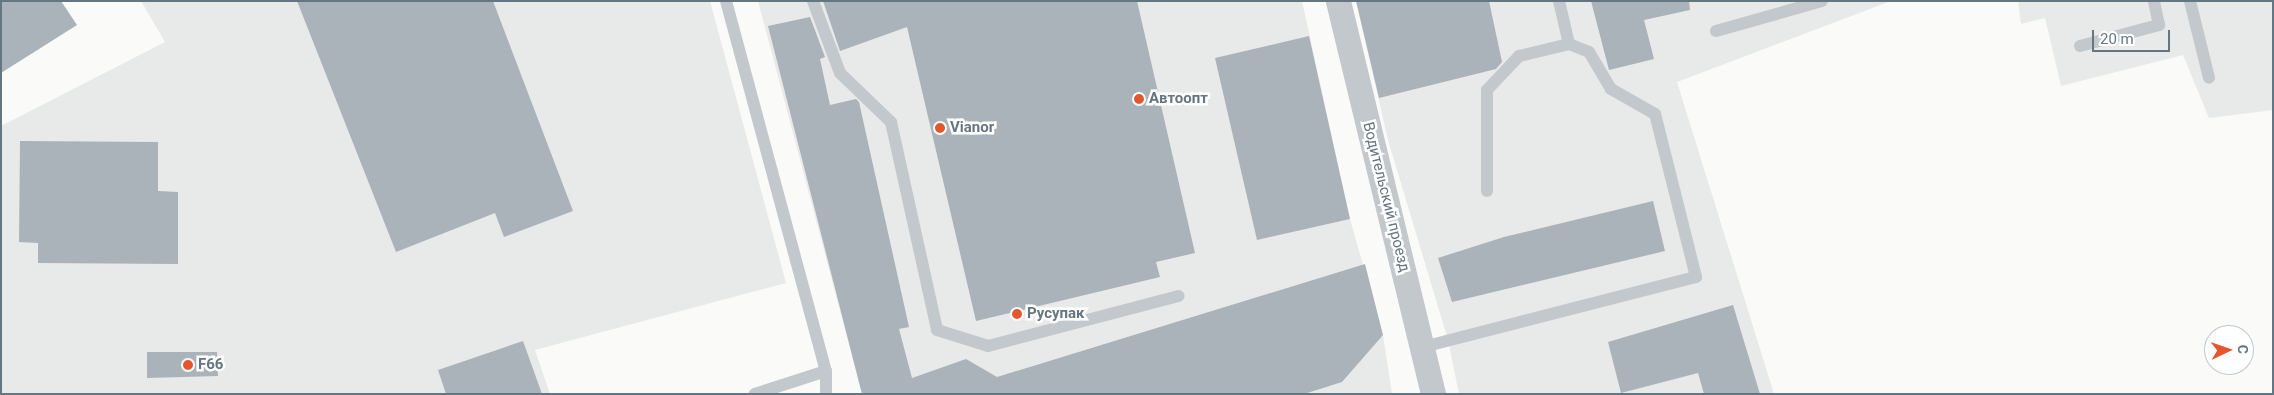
<!DOCTYPE html>
<html>
<head>
<meta charset="utf-8">
<style>
	body { margin:0 }
	#map { position:relative; width:2274px; height:395px; overflow:hidden; background:#fafaf8; font-family:Roboto,sans-serif }
	div>[style] { position:absolute }
	[style*='--x'] { left:calc(var(--x)*1px); top:calc(var(--y)*1px); width:calc(var(--w)*1px); rotate:calc(var(--a)*1deg) }
	.built>* { inset:0; background:#e8e9e9 }
	.building>* { inset:0; background:#aab3b9 }
	.service>* { height:12px; margin:-6px; padding:0 6px; transform-origin:6px; border-radius:6px; background:#c3c8cc }
	.minor>* { height:25px; margin:-12.5px; padding:0 12.5px; transform-origin:12.5px; border-radius:12.5px; background:#c3c8cc }
	.dots>* { width:14px; height:14px; translate:-50% -50%; box-sizing:border-box; border:2px solid #fff; border-radius:50% }
	span { translate:-50% -50%; white-space:nowrap; text-align:center; line-height:1.15; -webkit-text-stroke:5px #fff; paint-order:stroke }
	.poi-label { font-size:15px; color:#657683; font-weight:700 }
	.left { translate:0 -50%; text-align:left }
	.street-label { font-size:15px; color:#657683 }
	.frame { position:absolute; inset:0; border:2px solid #657683; pointer-events:none }
	.north { position:absolute; left:2204px; top:325px; width:50px; height:50px; box-sizing:border-box; background:#fff; border:1px solid #c1c8cd; border-radius:50%; rotate:87deg; font-size:14px; font-weight:700; line-height:20px; text-align:center; color:#657683 }
	.north::after { content:''; display:block; margin:auto; width:18px; height:22px; background:#e4572e; clip-path:polygon(50% 0,100% 100%,50% 72%,0 100%) }
	.scale { position:absolute; left:2092px; top:30px; width:78px; height:22px; box-sizing:border-box; border:2px solid #657683; border-top:0; padding-left:6px; font-size:15px; line-height:18px; white-space:nowrap; color:#657683; -webkit-text-stroke:4px #fff; paint-order:stroke }
</style>
</head>
<body>
<div id="map">
	<div class="built">
		<div style="clip-path:polygon(141px 1px,710px 1px,786px 283px,535px 350px,550px 394px,1px 394px,1px 126px,165px 42px)"></div>
		<div style="clip-path:polygon(758px 1px,1302px 1px,1350px 219px,1383px 335px,1392px 394px,862px 394px)"></div>
		<div style="clip-path:polygon(1356px 1px,1891px 1px,1677px 82px,1774px 394px,1459px 394px,1448px 340px,1388px 140px)"></div>
		<div style="clip-path:polygon(2018px 1px,2273px 1px,2273px 110px,2209px 118px,2183px 55px,2061px 86px,2045px 18px,2021px 24px)"></div>
	</div>
	<div class="building">
		<div style="clip-path:polygon(1px 1px,61px 1px,77px 25px,1px 73px)"></div>
		<div style="clip-path:polygon(297px 1px,493px 1px,573px 211px,504px 237px,495px 213px,396px 252px)"></div>
		<div style="clip-path:polygon(823px 1px,1137px 1px,1195px 253px,1156px 262px,1160px 277px,976px 321px,907px 27px,840px 51px)"></div>
		<div style="clip-path:polygon(1356px 1px,1489px 1px,1502px 62px,1496px 69px,1379px 98px)"></div>
		<div style="clip-path:polygon(1591px 1px,1689px 1px,1690px 10px,1644px 20px,1654px 59px,1609px 70px)"></div>
		<div style="clip-path:polygon(810px 17px,825px 57px,820px 59px,830px 105px,856px 99px,859px 102px,909px 327px,899px 329px,912px 378px,966px 359px,997px 377px,1365px 264px,1383px 335px,1342px 382px,1304px 394px,862px 394px,768px 26px)"></div>
		<div style="clip-path:polygon(1309px 36px,1350px 219px,1257px 240px,1215px 58px)"></div>
		<div style="clip-path:polygon(20px 141px,158px 142px,158px 191px,178px 192px,178px 264px,38px 263px,38px 243px,19px 242px)"></div>
		<div style="clip-path:polygon(1653px 201px,1665px 251px,1452px 302px,1438px 258px,1504px 237px)"></div>
		<div style="clip-path:polygon(1733px 305px,1760px 394px,1704px 394px,1698px 373px,1621px 393px,1608px 342px)"></div>
		<div style="clip-path:polygon(523px 341px,542px 394px,446px 394px,438px 370px)"></div>
		<div style="clip-path:polygon(147px 352px,217px 352px,218px 376px,147px 378px)"></div>
	</div>
	<div class="service">
		<div style="--x:726;--y:1;--w:383;--a:74.9"></div>
		<div style="--x:826;--y:371;--w:75;--a:162.1"></div>
		<div style="--x:813;--y:1;--w:77;--a:69.4"></div>
		<div style="--x:840;--y:73;--w:71;--a:43.9"></div>
		<div style="--x:891;--y:122;--w:213;--a:77.5"></div>
		<div style="--x:937;--y:330;--w:53;--a:17.4"></div>
		<div style="--x:988;--y:346;--w:197;--a:-14.7"></div>
		<div style="--x:2190;--y:1;--w:79;--a:76.1"></div>
		<div style="--x:1716;--y:31;--w:110;--a:-15.8"></div>
		<div style="--x:2080;--y:46;--w:82;--a:-14.9"></div>
		<div style="--x:2159;--y:25;--w:25;--a:-102"></div>
		<div style="--x:1487;--y:191;--w:101;--a:-90"></div>
		<div style="--x:1487;--y:90;--w:47;--a:-46.7"></div>
		<div style="--x:1519;--y:56;--w:51;--a:-13.5"></div>
		<div style="--x:1423;--y:347;--w:282;--a:-14.4"></div>
		<div style="--x:1696;--y:277;--w:168;--a:-104.1"></div>
		<div style="--x:1655;--y:114;--w:51;--a:-150.4"></div>
		<div style="--x:1611;--y:89;--w:43;--a:-120.7"></div>
		<div style="--x:1589;--y:52;--w:22;--a:-158"></div>
		<div style="--x:1569;--y:44;--w:44;--a:-103.1"></div>
		<div style="--x:826;--y:394;--w:23;--a:-90"></div>
	</div>
	<div class="minor">
		<div style="--x:1338;--y:1;--w:404;--a:76.4"></div>
	</div>
	<div class="dots">
		<div style="left:1139px;top:99px;background:#e4572e"></div>
		<div style="left:940px;top:128px;background:#e4572e"></div>
		<div style="left:1017px;top:314px;background:#e4572e"></div>
		<div style="left:188px;top:365px;background:#e4572e"></div>
	</div>
	<div class="poi-label">
		<span class="left" style="left:1149px;top:99px">Автоопт</span>
		<span class="left" style="left:950px;top:128px">Vianor</span>
		<span class="left" style="left:1027px;top:314px">Русупак</span>
		<span class="left" style="left:198px;top:365px">F66</span>
	</div>
	<div class="street-label">
		<span style="left:1386px;top:197px;rotate:76deg">Водительский проезд</span>
	</div>
	<div class="frame"></div>
	<div class="north">С</div>
	<div class="scale">20 m</div>
</div>
</body>
</html>
